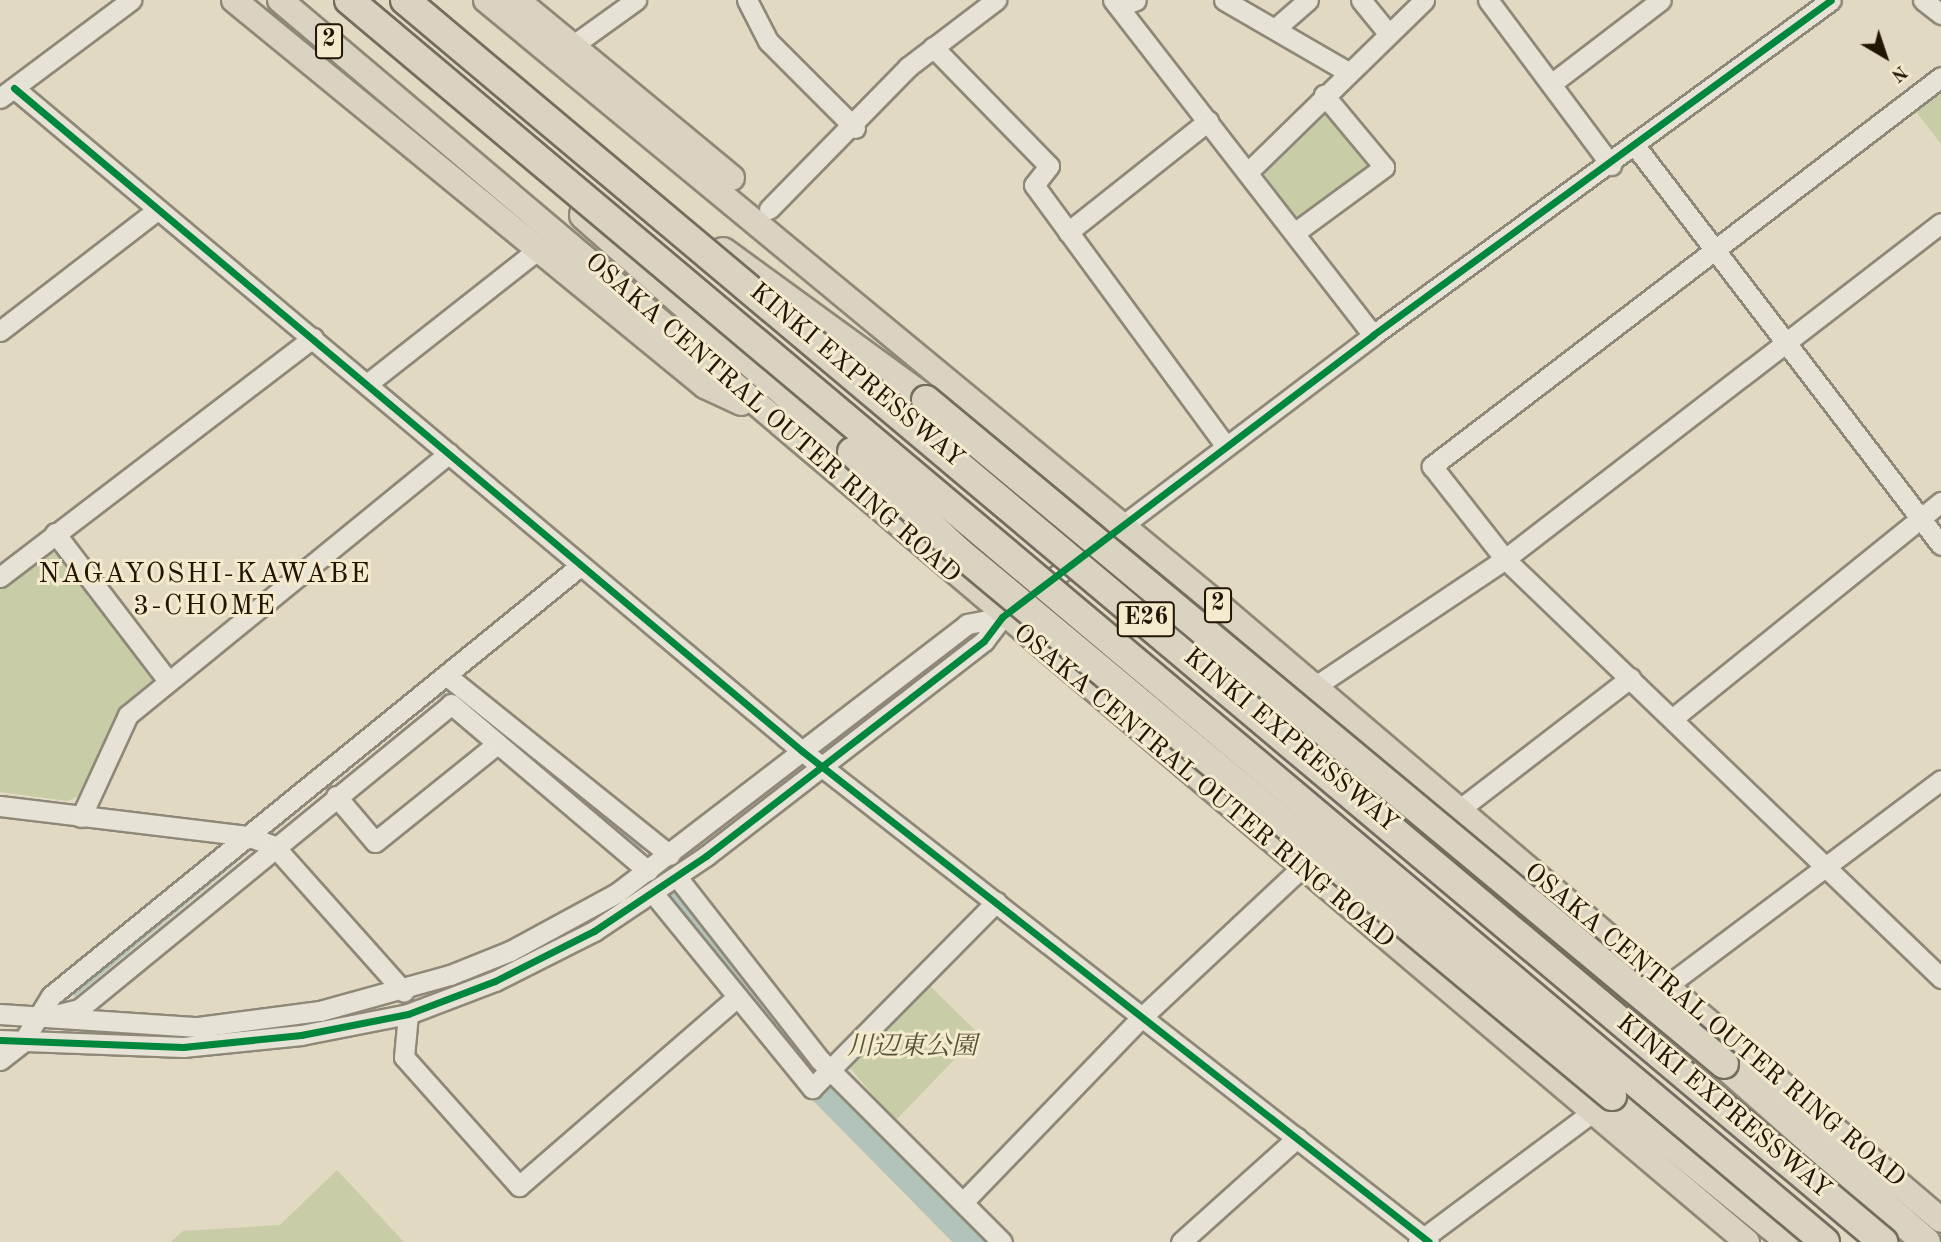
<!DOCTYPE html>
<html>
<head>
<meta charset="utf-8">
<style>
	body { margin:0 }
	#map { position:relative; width:1941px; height:1242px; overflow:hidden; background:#e1d9c1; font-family:"Old Standard TT","Noto Serif JP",serif }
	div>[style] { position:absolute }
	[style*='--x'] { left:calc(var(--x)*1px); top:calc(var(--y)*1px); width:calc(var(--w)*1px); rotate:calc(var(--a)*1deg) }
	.green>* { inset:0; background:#c8cda7 }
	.stream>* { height:5px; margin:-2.5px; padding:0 2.5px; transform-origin:2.5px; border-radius:2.5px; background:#b2c3bb }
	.river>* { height:32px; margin:-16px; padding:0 16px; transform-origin:16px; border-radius:16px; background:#b2c3bb }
	.roads { filter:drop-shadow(2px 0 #8e8878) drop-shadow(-2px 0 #8e8878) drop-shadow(0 2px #8e8878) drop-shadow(0 -2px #8e8878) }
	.minor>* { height:19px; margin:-9.5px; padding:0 9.5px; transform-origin:9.5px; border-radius:9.5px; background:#e7e2d6 }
	.major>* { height:24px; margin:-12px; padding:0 12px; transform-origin:12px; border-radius:12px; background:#dad3c2 }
	.highway>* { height:28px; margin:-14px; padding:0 14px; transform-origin:14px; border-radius:14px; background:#dad3c2 }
	.bridges { filter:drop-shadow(2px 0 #736d5f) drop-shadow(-2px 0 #736d5f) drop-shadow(0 2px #736d5f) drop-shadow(0 -2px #736d5f) }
	.highway-bridge>* { height:28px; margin:-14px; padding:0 14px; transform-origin:14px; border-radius:14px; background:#dad3c2 }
	.cycleway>* { height:7px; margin:-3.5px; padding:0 3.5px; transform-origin:3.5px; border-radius:3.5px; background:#00873e }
	span { translate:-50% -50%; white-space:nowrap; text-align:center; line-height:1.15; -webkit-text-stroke:6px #f4eace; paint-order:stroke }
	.shield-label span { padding:2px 5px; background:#f4eace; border:2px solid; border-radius:5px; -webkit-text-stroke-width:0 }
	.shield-label { font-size:24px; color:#231504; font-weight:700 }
	.street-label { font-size:26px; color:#231504 }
	.park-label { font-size:26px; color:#555235; font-style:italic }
	.neighbourhood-label { font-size:28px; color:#231504; letter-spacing:2px }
	.north { position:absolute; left:1850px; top:21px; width:70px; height:70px; -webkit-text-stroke:5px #f4eace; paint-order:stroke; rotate:141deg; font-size:19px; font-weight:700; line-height:28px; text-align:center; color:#231504 }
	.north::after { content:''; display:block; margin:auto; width:24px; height:32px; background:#231504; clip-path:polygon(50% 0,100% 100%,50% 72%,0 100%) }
</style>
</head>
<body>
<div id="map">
	<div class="green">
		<div style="clip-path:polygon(1941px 88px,1941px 144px,1914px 109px)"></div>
		<div style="clip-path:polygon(1321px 106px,1373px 160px,1372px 170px,1295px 220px,1262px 170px)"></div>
		<div style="clip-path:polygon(48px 551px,59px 554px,156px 681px,121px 709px,78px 796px,68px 801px,0 792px,0 589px)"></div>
		<div style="clip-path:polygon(925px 981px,979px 1034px,895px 1121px,846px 1063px)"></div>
		<div style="clip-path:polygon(337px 1170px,404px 1242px,171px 1242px,183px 1231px,280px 1225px)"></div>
	</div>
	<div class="stream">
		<div style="--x:434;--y:693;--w:24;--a:12"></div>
		<div style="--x:468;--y:706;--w:222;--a:39.7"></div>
		<div style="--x:263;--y:837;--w:77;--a:-39.7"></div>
		<div style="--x:74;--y:993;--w:235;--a:-39.6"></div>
	</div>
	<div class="river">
		<div style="--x:678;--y:898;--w:217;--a:52.5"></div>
		<div style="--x:826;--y:1091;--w:212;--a:45.4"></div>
	</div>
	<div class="roads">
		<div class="minor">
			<div style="--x:747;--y:0;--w:46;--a:62.9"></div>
			<div style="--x:768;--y:41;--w:123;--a:45"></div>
			<div style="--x:1113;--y:0;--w:424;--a:52.2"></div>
			<div style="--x:1224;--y:0;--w:143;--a:30.1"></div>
			<div style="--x:1361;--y:0;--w:41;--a:50.9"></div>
			<div style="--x:1488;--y:0;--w:206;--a:53.3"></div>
			<div style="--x:1923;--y:0;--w:23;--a:38"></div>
			<div style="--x:1119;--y:7;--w:18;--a:-22"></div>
			<div style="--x:1277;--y:27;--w:41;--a:-41.1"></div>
			<div style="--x:572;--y:46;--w:79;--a:-35.7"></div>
			<div style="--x:933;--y:47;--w:166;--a:45.7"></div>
			<div style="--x:1049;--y:166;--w:24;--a:128"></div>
			<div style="--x:1034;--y:185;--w:324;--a:53.7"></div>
			<div style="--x:1941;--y:77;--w:641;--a:142.61"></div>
			<div style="--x:1432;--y:466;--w:118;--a:51.9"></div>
			<div style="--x:1505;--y:559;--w:605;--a:43.86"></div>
			<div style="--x:1551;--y:84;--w:138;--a:-37.4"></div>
			<div style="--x:14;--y:88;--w:1030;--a:40.08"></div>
			<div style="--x:802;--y:751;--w:796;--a:38.06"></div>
			<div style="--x:0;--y:98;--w:164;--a:-36.8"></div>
			<div style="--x:1636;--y:147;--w:501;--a:52.54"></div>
			<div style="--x:1248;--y:172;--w:246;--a:-44.3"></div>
			<div style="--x:769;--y:209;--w:199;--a:-45.6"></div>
			<div style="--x:908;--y:67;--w:111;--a:-37.3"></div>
			<div style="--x:1297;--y:231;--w:108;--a:-36.3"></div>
			<div style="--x:1384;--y:167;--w:94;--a:-129.8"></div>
			<div style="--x:1068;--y:232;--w:179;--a:-38.4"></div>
			<div style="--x:0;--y:331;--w:197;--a:-37.6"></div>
			<div style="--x:367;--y:384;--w:220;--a:-38.2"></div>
			<div style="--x:55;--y:533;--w:186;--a:52.6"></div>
			<div style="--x:0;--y:577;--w:394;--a:-37.4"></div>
			<div style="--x:446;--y:675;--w:287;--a:38.8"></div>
			<div style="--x:1314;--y:687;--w:230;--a:-33.8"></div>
			<div style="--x:1505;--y:559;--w:550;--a:-37.62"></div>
			<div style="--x:1672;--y:719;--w:346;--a:-38.9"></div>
			<div style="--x:336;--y:796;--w:60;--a:49.7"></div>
			<div style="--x:375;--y:842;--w:156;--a:-38.8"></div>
			<div style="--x:0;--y:806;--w:249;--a:6.9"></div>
			<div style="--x:247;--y:836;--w:29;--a:20"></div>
			<div style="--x:274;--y:846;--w:195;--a:48.3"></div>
			<div style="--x:1460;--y:809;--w:215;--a:-37.6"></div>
			<div style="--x:81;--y:817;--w:112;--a:-65.3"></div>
			<div style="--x:128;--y:715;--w:414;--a:-39.2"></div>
			<div style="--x:677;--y:877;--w:232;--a:52"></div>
			<div style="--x:820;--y:1060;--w:257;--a:45"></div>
			<div style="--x:653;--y:893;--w:252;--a:50.8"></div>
			<div style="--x:812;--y:1088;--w:262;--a:-45.3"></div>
			<div style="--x:1668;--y:985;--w:341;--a:-36.9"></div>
			<div style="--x:0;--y:1014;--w:198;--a:3.8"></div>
			<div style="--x:198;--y:1027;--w:123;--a:-7.5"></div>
			<div style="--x:320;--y:1011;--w:135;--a:-15.5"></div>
			<div style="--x:450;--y:975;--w:65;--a:-21.8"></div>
			<div style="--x:510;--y:951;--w:122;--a:-28.5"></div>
			<div style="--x:617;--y:893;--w:441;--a:-37.5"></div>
			<div style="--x:967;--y:624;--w:36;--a:-11"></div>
			<div style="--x:408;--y:1014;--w:43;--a:95.3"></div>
			<div style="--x:404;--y:1057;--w:173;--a:48.3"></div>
			<div style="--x:519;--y:1186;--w:289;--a:-40.9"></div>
			<div style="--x:51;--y:1016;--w:29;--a:-14"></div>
			<div style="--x:79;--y:1009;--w:481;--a:-39.3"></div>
			<div style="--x:451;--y:704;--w:258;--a:40.3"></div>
			<div style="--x:0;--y:1040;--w:183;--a:2.2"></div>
			<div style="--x:183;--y:1047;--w:119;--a:-5.8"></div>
			<div style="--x:301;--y:1035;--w:109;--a:-11.1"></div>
			<div style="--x:408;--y:1014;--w:93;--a:-20.8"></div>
			<div style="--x:495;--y:981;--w:111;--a:-26.8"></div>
			<div style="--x:594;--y:931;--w:135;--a:-33.8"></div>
			<div style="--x:706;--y:856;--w:351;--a:-37.7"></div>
			<div style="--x:984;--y:641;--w:30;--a:-53"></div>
			<div style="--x:1002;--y:617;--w:466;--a:-37.2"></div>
			<div style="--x:1373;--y:335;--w:567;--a:-36.18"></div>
			<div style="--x:0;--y:1060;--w:28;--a:-38"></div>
			<div style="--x:22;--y:1043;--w:55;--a:-58.3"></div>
			<div style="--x:51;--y:996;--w:682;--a:-39.11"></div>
			<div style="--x:965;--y:1200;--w:255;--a:-46"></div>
			<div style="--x:1142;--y:1017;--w:218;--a:-43.1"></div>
			<div style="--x:1181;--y:1242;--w:156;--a:-41.9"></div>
			<div style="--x:1418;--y:1242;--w:216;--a:-36.7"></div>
		</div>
		<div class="major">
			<div style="--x:234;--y:0;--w:609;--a:39.34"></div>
			<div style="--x:705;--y:386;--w:40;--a:25"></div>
			<div style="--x:280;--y:0;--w:1922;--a:40.25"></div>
			<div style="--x:486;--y:0;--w:955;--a:39.56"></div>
			<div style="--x:1222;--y:608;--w:944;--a:40.4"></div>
			<div style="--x:517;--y:0;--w:279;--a:39.6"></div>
		</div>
		<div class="highway">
			<div style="--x:584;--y:215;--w:358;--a:41.5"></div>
			<div style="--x:723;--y:252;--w:251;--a:36.1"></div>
			<div style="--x:1724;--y:1064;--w:269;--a:41.4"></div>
			<div style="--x:1612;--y:1096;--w:231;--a:39.2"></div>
		</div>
	</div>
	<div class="bridges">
		<div class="highway-bridge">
			<div style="--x:349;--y:0;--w:1929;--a:40.08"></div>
			<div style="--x:405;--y:0;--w:1931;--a:40.04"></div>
			<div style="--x:926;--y:400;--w:1038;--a:39.76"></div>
			<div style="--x:852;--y:452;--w:146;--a:43.1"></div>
			<div style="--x:959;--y:552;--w:850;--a:39.8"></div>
		</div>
	</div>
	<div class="cycleway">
		<div style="--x:14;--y:88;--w:1030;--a:40.08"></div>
		<div style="--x:802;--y:751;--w:796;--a:38.06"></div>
		<div style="--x:0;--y:1040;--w:183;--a:2.2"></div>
		<div style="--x:183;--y:1047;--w:119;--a:-5.8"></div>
		<div style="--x:301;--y:1035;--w:109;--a:-11.1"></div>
		<div style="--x:408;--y:1014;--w:93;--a:-20.8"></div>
		<div style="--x:495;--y:981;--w:111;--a:-26.8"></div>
		<div style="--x:594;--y:931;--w:135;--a:-33.8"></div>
		<div style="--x:706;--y:856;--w:351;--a:-37.7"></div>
		<div style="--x:984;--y:641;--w:30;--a:-53"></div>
		<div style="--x:1002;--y:617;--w:466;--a:-37.2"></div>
		<div style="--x:1373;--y:335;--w:567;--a:-36.18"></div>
	</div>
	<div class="shield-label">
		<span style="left:329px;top:41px">2</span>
		<span style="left:1218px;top:605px">2</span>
		<span style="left:1146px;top:619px">E26</span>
	</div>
	<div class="street-label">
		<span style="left:856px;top:376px;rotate:40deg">KINKI EXPRESSWAY</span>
		<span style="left:772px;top:419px;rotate:41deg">OSAKA CENTRAL OUTER RING ROAD</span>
		<span style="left:1290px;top:741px;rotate:40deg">KINKI EXPRESSWAY</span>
		<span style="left:1203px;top:787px;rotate:40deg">OSAKA CENTRAL OUTER RING ROAD</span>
		<span style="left:1714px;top:1026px;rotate:40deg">OSAKA CENTRAL OUTER RING ROAD</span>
		<span style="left:1723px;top:1107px;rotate:40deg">KINKI EXPRESSWAY</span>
	</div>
	<div class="park-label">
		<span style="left:912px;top:1048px">川辺東公園</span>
	</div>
	<div class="neighbourhood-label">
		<span style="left:205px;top:591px">NAGAYOSHI-KAWABE<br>3-CHOME</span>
	</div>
	<div class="north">N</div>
</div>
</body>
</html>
